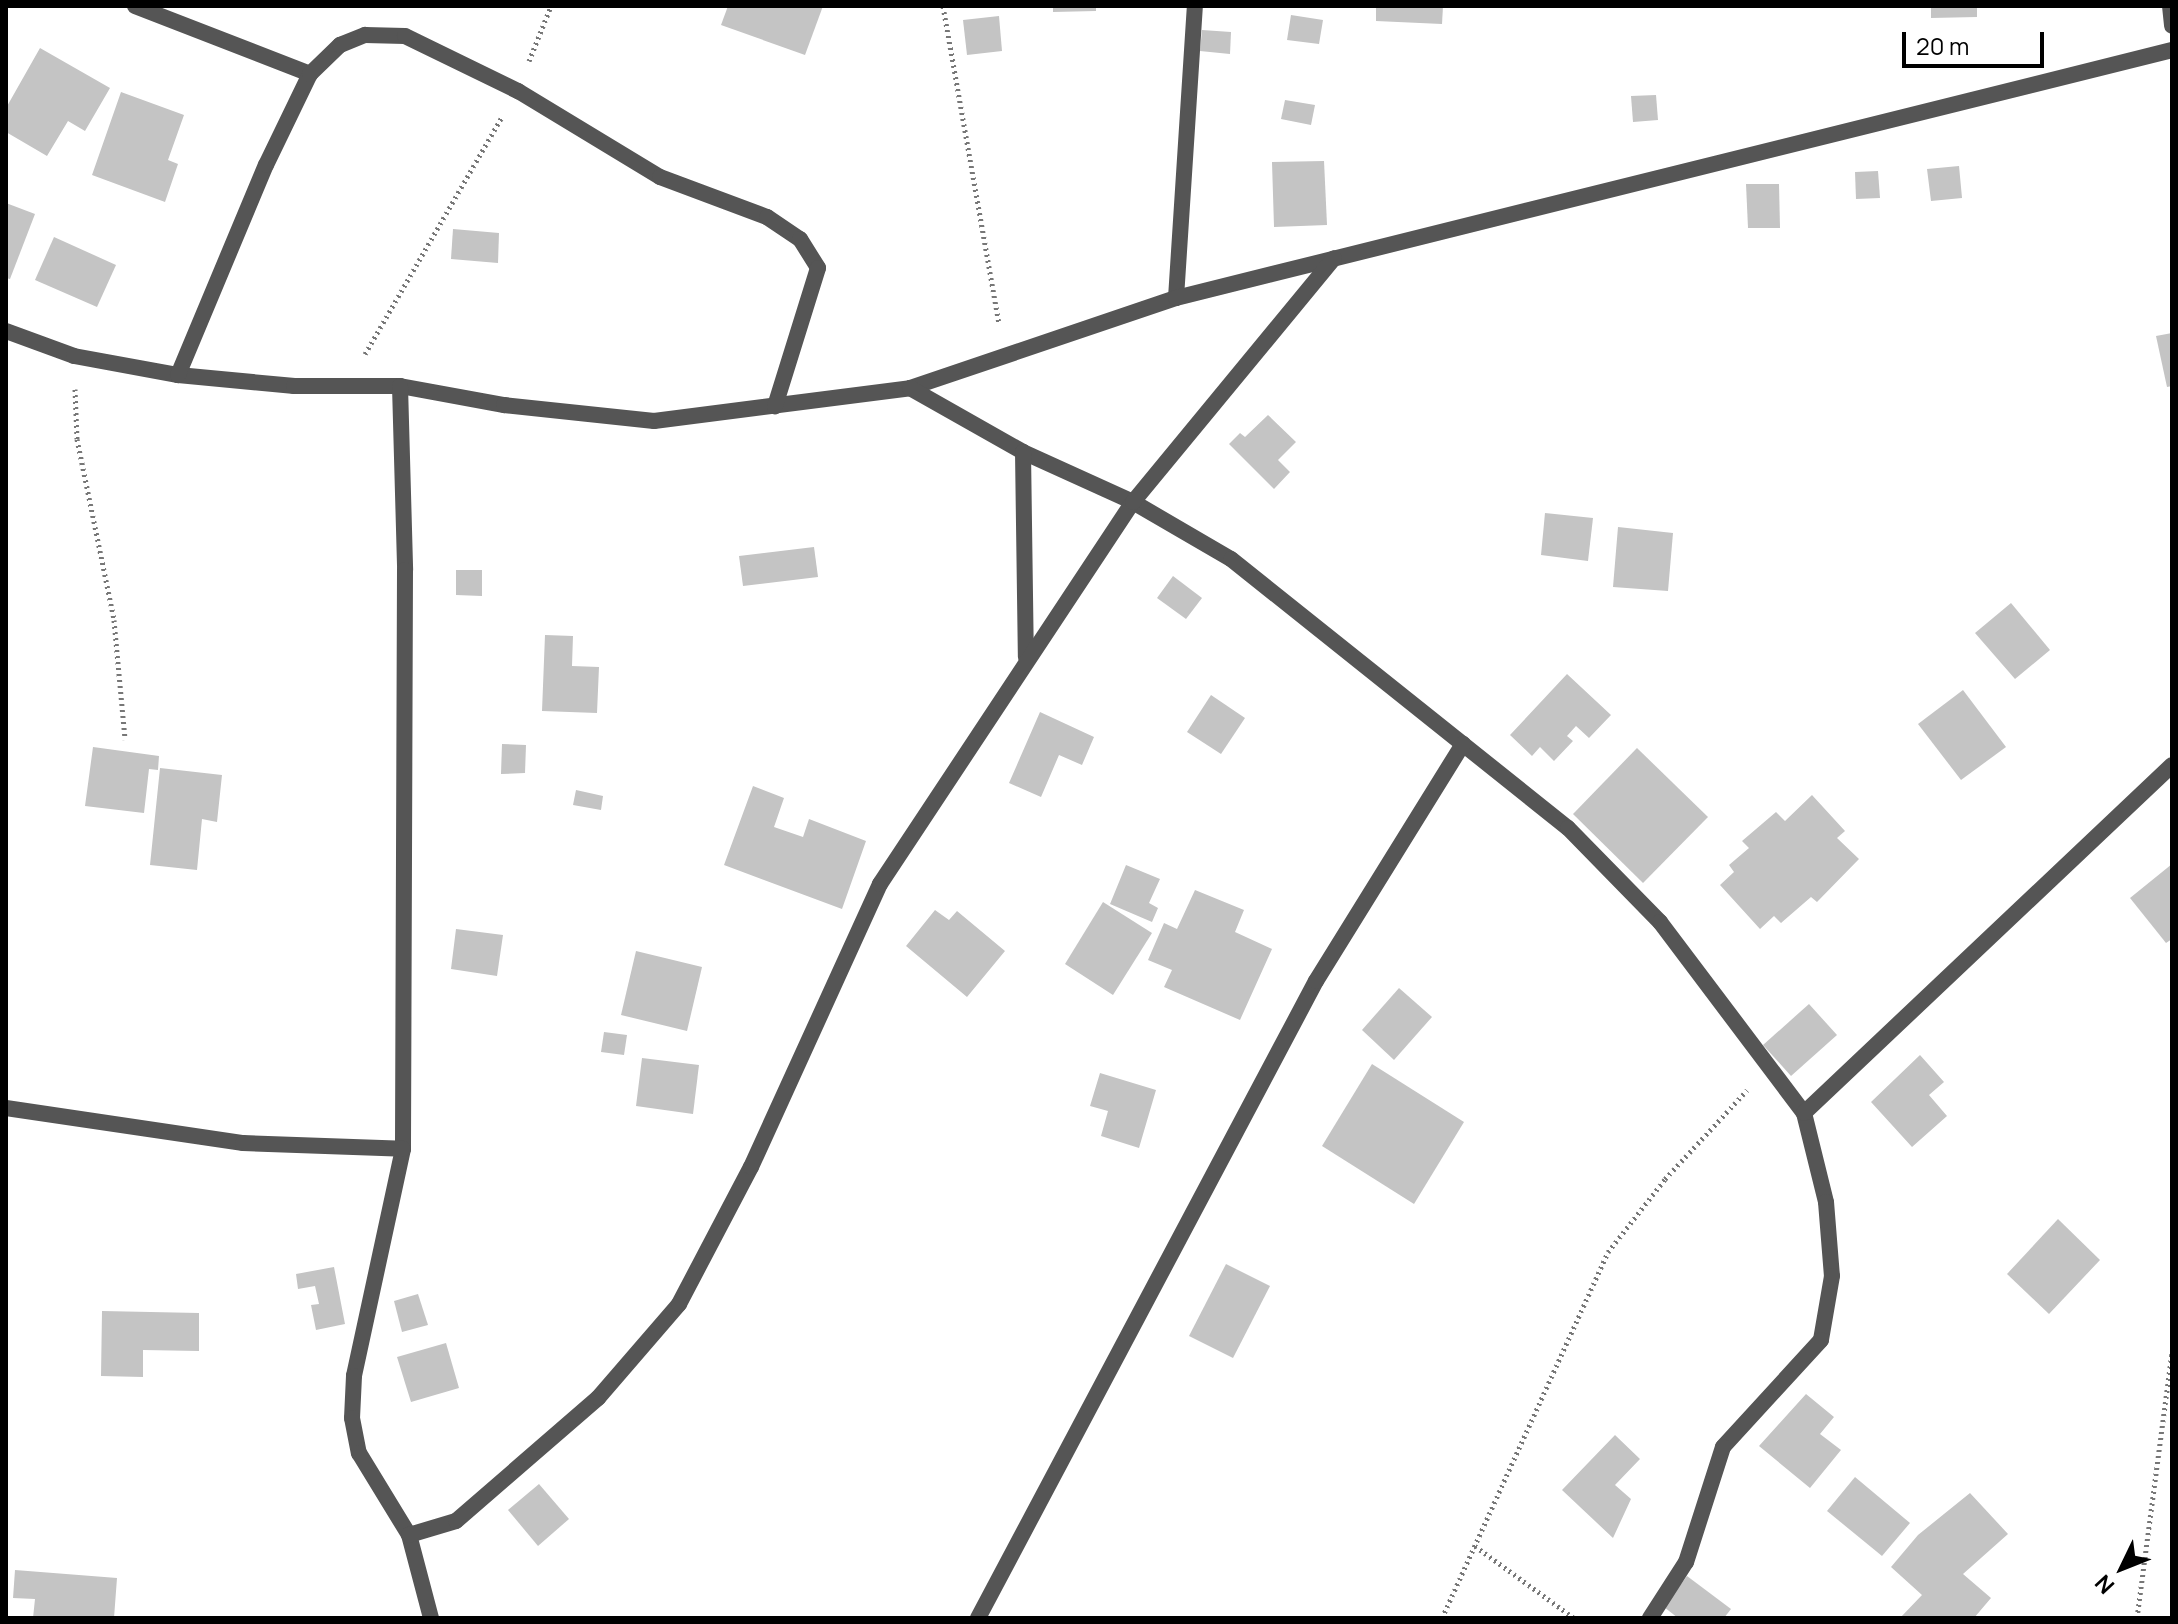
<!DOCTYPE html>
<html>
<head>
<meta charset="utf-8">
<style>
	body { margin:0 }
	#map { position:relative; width:2178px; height:1624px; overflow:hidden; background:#fff; font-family:Manrope,sans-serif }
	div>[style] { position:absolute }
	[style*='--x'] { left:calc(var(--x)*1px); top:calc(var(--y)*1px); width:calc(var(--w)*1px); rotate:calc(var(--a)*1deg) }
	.building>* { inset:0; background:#c4c4c4 }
	.path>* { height:5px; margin-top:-2.5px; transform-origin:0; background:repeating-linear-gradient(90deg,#777 0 2px,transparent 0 6px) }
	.street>* { height:16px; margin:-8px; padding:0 8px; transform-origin:8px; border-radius:8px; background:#555 }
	span { translate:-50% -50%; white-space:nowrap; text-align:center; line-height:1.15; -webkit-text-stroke:6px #fff; paint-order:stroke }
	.frame { position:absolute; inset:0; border:8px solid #000; pointer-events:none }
	.north { position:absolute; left:2082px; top:1528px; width:80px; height:80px; -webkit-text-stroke:6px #fff; paint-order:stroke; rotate:227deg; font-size:22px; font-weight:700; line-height:32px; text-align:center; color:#000 }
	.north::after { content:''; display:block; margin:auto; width:28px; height:36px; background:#000; clip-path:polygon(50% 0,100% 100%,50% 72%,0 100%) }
	.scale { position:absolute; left:1902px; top:32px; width:142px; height:36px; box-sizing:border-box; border:4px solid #000; border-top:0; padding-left:10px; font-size:24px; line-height:28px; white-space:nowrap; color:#000; -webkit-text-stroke:6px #fff; paint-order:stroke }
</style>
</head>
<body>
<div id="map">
	<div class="building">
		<div style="clip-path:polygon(728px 6px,823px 6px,805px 55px,721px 25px)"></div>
		<div style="clip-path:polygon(1053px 6px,1096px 6px,1096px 11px,1053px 12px)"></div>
		<div style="clip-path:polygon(1376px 6px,1443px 6px,1442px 24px,1376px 21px)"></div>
		<div style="clip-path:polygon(1931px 6px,1977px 6px,1977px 17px,1931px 18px)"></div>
		<div style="clip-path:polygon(1291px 15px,1323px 20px,1319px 44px,1287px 40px)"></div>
		<div style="clip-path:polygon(999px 16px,1002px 51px,967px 55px,963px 20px)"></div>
		<div style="clip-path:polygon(1202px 30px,1231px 32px,1230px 54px,1200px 51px)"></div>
		<div style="clip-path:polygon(40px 48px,110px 88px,85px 131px,68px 121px,47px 156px,6px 132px,6px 108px)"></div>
		<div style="clip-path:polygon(121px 92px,184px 115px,168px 160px,178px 164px,165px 202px,92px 175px)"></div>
		<div style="clip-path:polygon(1656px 95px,1658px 120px,1633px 122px,1631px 96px)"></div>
		<div style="clip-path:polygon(1285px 100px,1315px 105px,1311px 125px,1281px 119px)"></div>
		<div style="clip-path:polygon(1324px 161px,1327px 225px,1274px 227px,1272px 162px)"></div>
		<div style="clip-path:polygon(1959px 166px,1962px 198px,1931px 201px,1927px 169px)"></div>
		<div style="clip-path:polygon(1878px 171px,1880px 198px,1856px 199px,1855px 172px)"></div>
		<div style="clip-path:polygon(1746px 184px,1779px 184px,1780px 228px,1748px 228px)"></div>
		<div style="clip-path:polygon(6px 203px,35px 214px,10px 279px,6px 278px)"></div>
		<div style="clip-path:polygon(453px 229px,499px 233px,498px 263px,451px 259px)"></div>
		<div style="clip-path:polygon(54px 237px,116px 265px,97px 307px,35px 280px)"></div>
		<div style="clip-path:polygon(2172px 333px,2172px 386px,2167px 387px,2156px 336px)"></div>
		<div style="clip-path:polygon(1268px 415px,1296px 442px,1278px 460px,1290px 472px,1274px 489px,1229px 444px,1240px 433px,1245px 437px)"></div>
		<div style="clip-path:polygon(1545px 513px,1593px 518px,1588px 561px,1541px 555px)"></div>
		<div style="clip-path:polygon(1618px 527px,1673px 533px,1668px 591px,1613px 587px)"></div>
		<div style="clip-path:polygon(814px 547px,818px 577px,743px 586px,739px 556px)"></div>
		<div style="clip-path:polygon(456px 570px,482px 570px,482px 596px,456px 595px)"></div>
		<div style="clip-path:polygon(1173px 576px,1202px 598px,1186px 619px,1157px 598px)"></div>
		<div style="clip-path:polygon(2011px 603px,2050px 650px,2015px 679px,1975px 633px)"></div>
		<div style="clip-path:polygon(545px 635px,573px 636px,572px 666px,599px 667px,597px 713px,542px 711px)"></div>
		<div style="clip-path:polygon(1567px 674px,1611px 715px,1589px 738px,1576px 726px,1567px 736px,1573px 741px,1554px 761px,1540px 747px,1532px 756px,1510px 735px)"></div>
		<div style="clip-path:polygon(1963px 690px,2006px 747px,1961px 780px,1918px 724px)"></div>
		<div style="clip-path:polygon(1211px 695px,1245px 718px,1221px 754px,1187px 732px)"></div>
		<div style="clip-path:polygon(1040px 712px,1094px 737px,1082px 765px,1059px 755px,1041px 797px,1009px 783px)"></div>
		<div style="clip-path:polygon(502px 744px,526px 745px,525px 773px,501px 774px)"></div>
		<div style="clip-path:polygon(93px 747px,159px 756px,158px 770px,149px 769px,144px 813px,85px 806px)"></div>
		<div style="clip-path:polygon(1637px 748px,1708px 817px,1643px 883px,1573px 814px)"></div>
		<div style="clip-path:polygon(160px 768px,222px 775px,217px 822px,202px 819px,197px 870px,150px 865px)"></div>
		<div style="clip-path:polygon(753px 786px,784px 798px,774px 827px,803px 837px,809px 819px,866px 841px,842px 909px,724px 865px)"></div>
		<div style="clip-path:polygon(576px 790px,603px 796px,601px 810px,573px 805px)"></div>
		<div style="clip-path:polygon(1812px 795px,1845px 831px,1837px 838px,1859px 859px,1817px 902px,1811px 897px,1781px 923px,1774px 916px,1760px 929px,1720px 885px,1734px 872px,1729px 865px,1749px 848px,1742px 841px,1776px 812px,1785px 821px)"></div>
		<div style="clip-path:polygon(2172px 864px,2172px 939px,2166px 943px,2130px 898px)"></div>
		<div style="clip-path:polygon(1126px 865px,1160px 879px,1149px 903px,1158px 908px,1152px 922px,1110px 904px)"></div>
		<div style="clip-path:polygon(1195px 890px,1244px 910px,1235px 932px,1272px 949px,1240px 1020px,1164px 987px,1172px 970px,1148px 960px,1164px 923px,1177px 929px)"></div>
		<div style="clip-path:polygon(1103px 902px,1152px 933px,1113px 995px,1065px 964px)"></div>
		<div style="clip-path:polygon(935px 910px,949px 920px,957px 911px,1005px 951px,967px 997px,906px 946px)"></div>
		<div style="clip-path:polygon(456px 929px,503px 935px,497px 976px,451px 969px)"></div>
		<div style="clip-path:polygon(636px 951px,702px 967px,687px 1031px,621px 1015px)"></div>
		<div style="clip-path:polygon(1399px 988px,1432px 1017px,1394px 1060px,1362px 1030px)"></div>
		<div style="clip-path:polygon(1809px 1004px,1837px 1035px,1791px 1076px,1763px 1045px)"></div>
		<div style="clip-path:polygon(604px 1032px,627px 1035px,624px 1055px,601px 1052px)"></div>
		<div style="clip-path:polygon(1920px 1055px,1944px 1082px,1929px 1095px,1947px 1116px,1912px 1147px,1871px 1102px)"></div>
		<div style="clip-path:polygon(642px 1058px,699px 1065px,693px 1114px,636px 1106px)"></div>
		<div style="clip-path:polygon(1372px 1064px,1464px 1122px,1414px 1204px,1322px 1146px)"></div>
		<div style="clip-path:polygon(1100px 1073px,1156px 1090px,1139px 1148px,1101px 1136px,1108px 1111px,1090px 1106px)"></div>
		<div style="clip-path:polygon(2058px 1219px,2100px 1260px,2049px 1314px,2007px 1274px)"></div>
		<div style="clip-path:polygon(1226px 1264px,1270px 1286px,1233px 1358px,1189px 1336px)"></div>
		<div style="clip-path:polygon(334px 1267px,345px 1324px,316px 1330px,311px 1305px,319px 1304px,315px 1286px,298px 1289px,296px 1274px)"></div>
		<div style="clip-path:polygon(418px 1294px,428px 1325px,402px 1332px,394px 1301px)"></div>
		<div style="clip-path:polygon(102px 1311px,199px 1313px,199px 1351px,143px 1350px,143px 1377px,101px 1376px)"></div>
		<div style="clip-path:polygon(446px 1343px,459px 1388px,411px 1402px,397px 1357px)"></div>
		<div style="clip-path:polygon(1806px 1394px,1834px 1417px,1820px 1434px,1841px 1450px,1810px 1488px,1759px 1446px)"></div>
		<div style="clip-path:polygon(1615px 1435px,1640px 1459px,1615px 1485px,1631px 1499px,1613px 1538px,1562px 1490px)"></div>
		<div style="clip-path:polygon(1855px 1477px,1910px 1523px,1882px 1556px,1827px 1511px)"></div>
		<div style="clip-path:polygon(539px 1484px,569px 1519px,538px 1546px,508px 1510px)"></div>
		<div style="clip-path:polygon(1970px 1493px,2008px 1534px,1963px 1574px,1991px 1598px,1974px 1618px,1900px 1618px,1922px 1595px,1891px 1567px,1918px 1535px)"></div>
		<div style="clip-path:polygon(15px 1570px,117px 1578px,114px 1618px,33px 1618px,35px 1599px,13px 1598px)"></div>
		<div style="clip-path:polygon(1687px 1576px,1731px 1609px,1724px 1618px,1678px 1618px,1664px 1607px)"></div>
	</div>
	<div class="path">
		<div style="--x:943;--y:6;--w:323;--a:80"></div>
		<div style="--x:529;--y:61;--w:59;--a:-68.2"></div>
		<div style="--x:365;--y:354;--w:274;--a:-60"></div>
		<div style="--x:75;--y:389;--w:50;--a:87.7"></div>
		<div style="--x:77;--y:439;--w:185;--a:78.4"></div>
		<div style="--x:114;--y:620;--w:120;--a:84.7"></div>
		<div style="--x:1475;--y:1546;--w:122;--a:36"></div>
		<div style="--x:1442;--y:1618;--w:402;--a:-65.6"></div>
		<div style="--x:1608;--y:1252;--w:93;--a:-52"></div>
		<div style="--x:1665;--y:1179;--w:121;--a:-47.3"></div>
		<div style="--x:2137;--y:1618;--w:269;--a:-82.5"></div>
	</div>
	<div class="street">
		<div style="--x:135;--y:6;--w:188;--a:21.2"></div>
		<div style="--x:2170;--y:6;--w:20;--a:84"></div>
		<div style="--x:1176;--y:298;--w:293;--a:-86.3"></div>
		<div style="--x:6;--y:331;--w:72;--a:20.2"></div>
		<div style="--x:74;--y:356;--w:106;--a:10.4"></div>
		<div style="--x:178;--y:375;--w:117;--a:5.4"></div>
		<div style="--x:294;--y:386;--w:106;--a:0"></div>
		<div style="--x:400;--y:386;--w:106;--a:10.4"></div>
		<div style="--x:504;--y:405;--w:151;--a:6.1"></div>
		<div style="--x:654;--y:421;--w:258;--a:-7.3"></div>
		<div style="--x:910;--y:388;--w:281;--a:-18.7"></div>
		<div style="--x:1176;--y:298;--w:1026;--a:-13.98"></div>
		<div style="--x:178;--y:375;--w:228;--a:-67.3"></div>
		<div style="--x:266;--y:165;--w:101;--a:-64.2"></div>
		<div style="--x:310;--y:74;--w:42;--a:-44"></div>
		<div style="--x:340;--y:45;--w:27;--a:-22"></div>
		<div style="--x:365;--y:35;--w:40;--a:1.4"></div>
		<div style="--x:405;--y:36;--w:126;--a:26"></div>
		<div style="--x:518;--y:91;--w:166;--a:31.2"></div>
		<div style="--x:660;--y:177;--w:114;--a:20.5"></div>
		<div style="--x:767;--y:217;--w:40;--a:34"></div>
		<div style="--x:800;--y:239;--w:34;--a:58"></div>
		<div style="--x:818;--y:268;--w:145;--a:107.3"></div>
		<div style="--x:400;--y:386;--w:184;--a:88.4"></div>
		<div style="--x:405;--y:570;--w:579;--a:90.2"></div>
		<div style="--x:403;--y:1149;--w:232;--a:102.2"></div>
		<div style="--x:354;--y:1376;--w:42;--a:92.7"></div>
		<div style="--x:352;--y:1418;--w:36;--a:79"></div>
		<div style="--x:359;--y:1453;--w:96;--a:58.6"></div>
		<div style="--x:910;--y:388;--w:130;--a:29.5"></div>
		<div style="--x:1023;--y:452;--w:121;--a:24.4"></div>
		<div style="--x:1133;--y:502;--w:113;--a:30.2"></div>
		<div style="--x:1231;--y:559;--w:431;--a:38.6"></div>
		<div style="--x:1568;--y:828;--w:132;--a:45.6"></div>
		<div style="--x:1660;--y:922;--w:239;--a:53"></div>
		<div style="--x:1804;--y:1113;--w:92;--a:76.1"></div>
		<div style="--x:1826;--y:1202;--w:74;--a:85.4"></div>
		<div style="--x:1832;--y:1276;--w:65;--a:99.8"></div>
		<div style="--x:1821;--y:1340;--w:145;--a:132.5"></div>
		<div style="--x:1723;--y:1447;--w:121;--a:107.8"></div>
		<div style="--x:1686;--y:1562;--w:67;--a:122.7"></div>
		<div style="--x:1023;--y:452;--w:205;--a:89.2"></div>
		<div style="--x:6;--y:1108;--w:240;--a:8.4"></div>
		<div style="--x:243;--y:1143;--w:160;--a:2.1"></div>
		<div style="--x:1804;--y:1113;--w:506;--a:-43.4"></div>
		<div style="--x:431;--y:1618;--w:86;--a:-104.8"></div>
		<div style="--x:409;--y:1535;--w:49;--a:-16.6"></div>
		<div style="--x:456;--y:1521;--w:188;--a:-40.9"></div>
		<div style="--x:598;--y:1398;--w:124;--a:-49.2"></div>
		<div style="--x:679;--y:1304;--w:155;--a:-62.3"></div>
		<div style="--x:751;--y:1167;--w:311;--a:-65.5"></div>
		<div style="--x:880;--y:884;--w:458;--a:-56.5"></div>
		<div style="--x:1133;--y:502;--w:316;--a:-50.5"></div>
		<div style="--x:978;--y:1618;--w:721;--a:-62.05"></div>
		<div style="--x:1316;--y:981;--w:279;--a:-58.2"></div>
	</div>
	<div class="frame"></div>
	<div class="north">N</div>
	<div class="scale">20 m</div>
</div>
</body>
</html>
